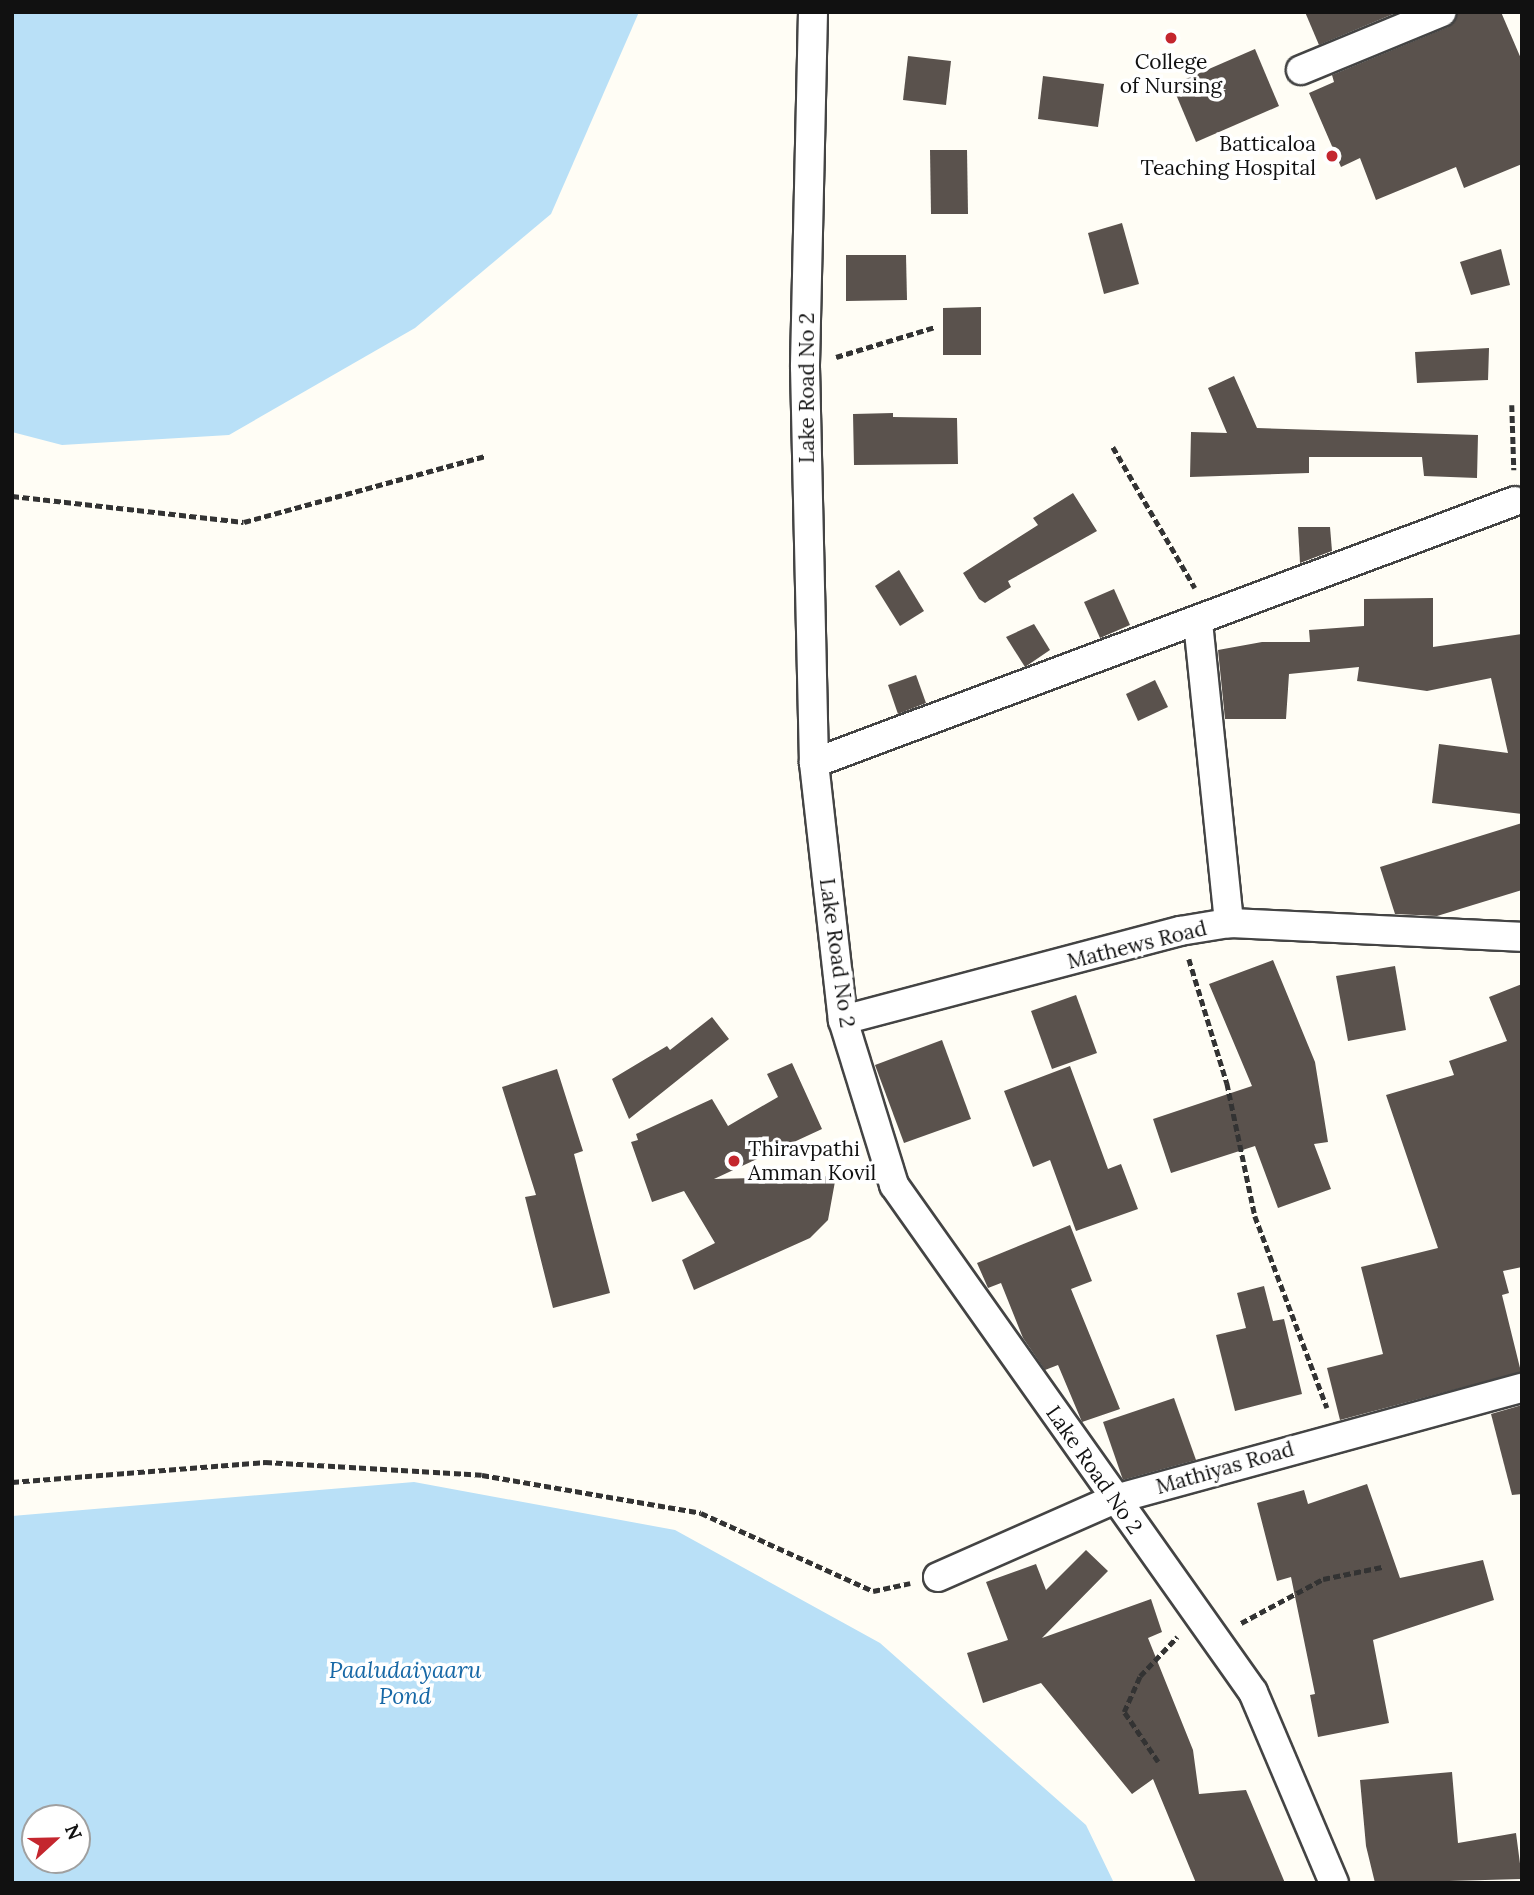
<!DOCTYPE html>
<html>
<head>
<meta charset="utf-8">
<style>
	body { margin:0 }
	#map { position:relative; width:1534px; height:1895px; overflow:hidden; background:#fffdf5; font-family:Lora,serif }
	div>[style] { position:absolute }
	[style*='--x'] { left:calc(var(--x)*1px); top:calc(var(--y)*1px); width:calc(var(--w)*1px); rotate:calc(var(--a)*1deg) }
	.water>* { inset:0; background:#b9e0f7 }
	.building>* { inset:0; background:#5a524d }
	.path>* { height:4.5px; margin-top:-2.25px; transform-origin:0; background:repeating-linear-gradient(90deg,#333 0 7px,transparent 0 10.5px) }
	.roads { filter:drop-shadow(2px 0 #444) drop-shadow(-2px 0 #444) drop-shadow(0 2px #444) drop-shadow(0 -2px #444) }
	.minor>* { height:28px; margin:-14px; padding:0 14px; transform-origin:14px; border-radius:14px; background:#fff }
	.dots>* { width:19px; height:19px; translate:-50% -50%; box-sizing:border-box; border:4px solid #fff; border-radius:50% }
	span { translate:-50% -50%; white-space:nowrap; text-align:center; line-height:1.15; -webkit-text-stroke:7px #fff; paint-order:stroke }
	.poi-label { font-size:21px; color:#111 }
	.right { translate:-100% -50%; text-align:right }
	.left { translate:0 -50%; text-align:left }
	.street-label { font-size:21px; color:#111 }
	.water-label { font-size:23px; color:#1768a6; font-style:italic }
	.frame { position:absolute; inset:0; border:14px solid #111; pointer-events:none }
	.north { position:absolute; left:21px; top:1804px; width:70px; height:70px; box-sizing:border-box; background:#fff; border:2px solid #a0a0a0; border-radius:50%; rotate:68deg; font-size:19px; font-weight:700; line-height:28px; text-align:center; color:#111 }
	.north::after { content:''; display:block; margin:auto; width:24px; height:32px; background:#c4262e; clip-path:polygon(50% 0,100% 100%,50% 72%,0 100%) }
</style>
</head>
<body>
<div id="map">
	<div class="water">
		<div style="clip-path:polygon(12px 12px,639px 12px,551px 214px,415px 328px,229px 435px,62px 445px,12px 432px)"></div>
		<div style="clip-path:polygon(evenodd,414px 1482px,675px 1530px,880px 1643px,1086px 1825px,1114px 1883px,12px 1883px,12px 1516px,414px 1482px,35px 1818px,77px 1818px,77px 1860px,35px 1860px,35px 1818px)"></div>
	</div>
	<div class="building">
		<div style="clip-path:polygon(1305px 12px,1398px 12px,1319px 45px)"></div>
		<div style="clip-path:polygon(1458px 12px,1501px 12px,1522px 61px,1522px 164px,1464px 188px,1456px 167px,1376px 200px,1360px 158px,1341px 167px,1309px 93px,1334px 82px,1332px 75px,1448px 27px)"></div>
		<div style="clip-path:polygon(1255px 49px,1279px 106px,1196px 142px,1172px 85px)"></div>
		<div style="clip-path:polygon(908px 56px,951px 61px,946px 105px,903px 100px)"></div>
		<div style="clip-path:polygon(1043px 76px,1104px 84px,1098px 127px,1038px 119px)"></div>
		<div style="clip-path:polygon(930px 150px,967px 150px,968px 214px,931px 214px)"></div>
		<div style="clip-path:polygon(1122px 223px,1139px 284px,1104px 294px,1088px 233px)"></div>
		<div style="clip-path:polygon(1501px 249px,1510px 285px,1471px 295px,1460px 262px)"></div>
		<div style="clip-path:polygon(846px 255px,906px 255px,907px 300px,846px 301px)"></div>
		<div style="clip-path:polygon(981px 307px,981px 355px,943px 355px,943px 308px)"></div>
		<div style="clip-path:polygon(1489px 348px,1488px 380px,1417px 383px,1415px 352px)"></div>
		<div style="clip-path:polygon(1234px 376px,1257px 428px,1478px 435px,1477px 478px,1424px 476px,1422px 457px,1309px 457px,1309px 473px,1190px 477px,1191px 432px,1227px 433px,1208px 388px)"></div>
		<div style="clip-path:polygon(893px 413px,893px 417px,957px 418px,958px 464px,854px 465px,853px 414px)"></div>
		<div style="clip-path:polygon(1073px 493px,1097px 531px,1008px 581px,1011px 587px,985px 603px,979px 599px,963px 573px,1038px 525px,1033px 518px)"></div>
		<div style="clip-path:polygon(1298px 527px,1330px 527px,1332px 551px,1300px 563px)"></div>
		<div style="clip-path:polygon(899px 570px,924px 611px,900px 626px,875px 586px)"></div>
		<div style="clip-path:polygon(1114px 589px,1130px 625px,1100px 638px,1084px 602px)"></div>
		<div style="clip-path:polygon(1433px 598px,1433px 647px,1522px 634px,1522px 814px,1432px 803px,1439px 744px,1508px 753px,1491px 678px,1427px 691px,1357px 681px,1359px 667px,1289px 674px,1286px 719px,1225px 719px,1218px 650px,1262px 642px,1310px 642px,1309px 630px,1364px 626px,1364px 599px)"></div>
		<div style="clip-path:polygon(1034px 624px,1050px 650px,1025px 667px,1006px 637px)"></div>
		<div style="clip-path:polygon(916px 675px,926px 703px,898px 714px,888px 685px)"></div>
		<div style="clip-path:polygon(1155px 680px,1168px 707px,1138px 721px,1126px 694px)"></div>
		<div style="clip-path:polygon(1522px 823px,1522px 890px,1437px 916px,1395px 914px,1380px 867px)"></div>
		<div style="clip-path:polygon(1273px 960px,1315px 1062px,1328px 1142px,1314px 1144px,1331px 1189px,1278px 1208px,1255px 1146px,1171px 1173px,1153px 1119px,1252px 1086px,1209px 984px)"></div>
		<div style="clip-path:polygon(1395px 966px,1406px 1030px,1348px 1041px,1336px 976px)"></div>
		<div style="clip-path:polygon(1522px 984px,1522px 1267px,1503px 1271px,1509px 1293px,1502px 1295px,1521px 1372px,1340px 1420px,1327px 1368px,1383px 1354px,1361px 1267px,1438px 1248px,1386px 1095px,1454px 1075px,1449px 1061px,1507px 1041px,1489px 997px)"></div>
		<div style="clip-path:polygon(1076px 995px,1097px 1053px,1052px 1069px,1031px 1011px)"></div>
		<div style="clip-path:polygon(712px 1017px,729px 1039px,629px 1119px,612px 1079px,667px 1046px,670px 1050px)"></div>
		<div style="clip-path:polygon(942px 1040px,971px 1119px,904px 1143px,875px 1065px)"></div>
		<div style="clip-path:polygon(792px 1063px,822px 1129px,714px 1179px,836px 1176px,828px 1220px,810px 1238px,694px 1290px,682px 1260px,715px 1243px,684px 1191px,652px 1202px,631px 1142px,638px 1140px,636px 1134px,712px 1099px,728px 1126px,778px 1097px,767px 1074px)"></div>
		<div style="clip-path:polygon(1070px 1066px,1108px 1169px,1121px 1164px,1138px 1209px,1076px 1231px,1050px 1160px,1033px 1167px,1004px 1091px)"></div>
		<div style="clip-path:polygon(557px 1069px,583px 1151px,574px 1154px,610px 1293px,553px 1308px,525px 1197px,536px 1195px,502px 1087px)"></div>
		<div style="clip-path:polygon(1070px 1225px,1092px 1281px,1071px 1289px,1120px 1409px,1082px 1422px,1058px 1365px,1045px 1370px,1023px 1338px,1001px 1283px,988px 1288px,977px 1263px)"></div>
		<div style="clip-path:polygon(1264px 1286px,1273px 1321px,1284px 1319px,1302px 1394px,1235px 1411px,1216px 1335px,1246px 1328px,1237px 1293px)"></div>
		<div style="clip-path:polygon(1174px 1398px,1196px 1460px,1123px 1480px,1103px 1422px)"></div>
		<div style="clip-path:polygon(1522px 1405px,1522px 1494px,1512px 1495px,1491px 1414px)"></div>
		<div style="clip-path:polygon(1367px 1484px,1400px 1578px,1483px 1560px,1494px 1600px,1373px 1640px,1389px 1723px,1318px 1737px,1310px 1695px,1315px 1694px,1291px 1577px,1277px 1581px,1257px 1503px,1304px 1490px,1308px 1504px)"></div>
		<div style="clip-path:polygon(1086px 1550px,1108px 1571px,1042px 1638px,1151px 1599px,1162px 1632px,1148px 1638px,1193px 1750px,1199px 1794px,1246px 1790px,1285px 1883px,1196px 1883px,1153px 1779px,1132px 1794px,1041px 1683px,983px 1703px,967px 1653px,1008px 1640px,986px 1582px,1036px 1564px,1046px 1590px)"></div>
		<div style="clip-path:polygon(1452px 1772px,1458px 1843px,1516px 1833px,1522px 1879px,1375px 1883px,1366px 1846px,1360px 1780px)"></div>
	</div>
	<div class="path">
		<div style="--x:836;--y:357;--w:103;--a:-16.9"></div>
		<div style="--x:1512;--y:405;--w:65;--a:88.2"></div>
		<div style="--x:1113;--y:447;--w:163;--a:59.8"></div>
		<div style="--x:12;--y:496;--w:233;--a:6.4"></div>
		<div style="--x:244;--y:522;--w:251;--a:-15.3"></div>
		<div style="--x:1189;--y:959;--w:130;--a:73"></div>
		<div style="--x:1227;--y:1083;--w:136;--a:78.1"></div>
		<div style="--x:1255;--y:1216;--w:205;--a:69.4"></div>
		<div style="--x:12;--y:1482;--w:254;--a:-4.5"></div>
		<div style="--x:265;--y:1462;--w:217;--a:3.4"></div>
		<div style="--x:482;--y:1475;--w:222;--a:9.8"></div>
		<div style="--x:701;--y:1513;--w:189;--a:24.4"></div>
		<div style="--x:873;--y:1591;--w:38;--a:-12"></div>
		<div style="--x:1241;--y:1623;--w:93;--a:-28.2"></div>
		<div style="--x:1323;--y:1579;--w:60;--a:-11.5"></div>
		<div style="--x:1158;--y:1762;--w:60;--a:-124.2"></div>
		<div style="--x:1124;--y:1712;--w:39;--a:-66"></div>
		<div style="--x:1140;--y:1676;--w:54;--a:-46.5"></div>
	</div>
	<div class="roads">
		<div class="minor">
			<div style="--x:813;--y:12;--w:355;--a:91.3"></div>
			<div style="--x:805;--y:367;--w:396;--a:88.7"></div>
			<div style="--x:814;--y:763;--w:259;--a:83.6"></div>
			<div style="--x:843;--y:1020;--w:173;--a:72.8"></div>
			<div style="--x:894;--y:1185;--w:621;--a:54.7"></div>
			<div style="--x:1253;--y:1692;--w:207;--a:67"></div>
			<div style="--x:1301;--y:70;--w:152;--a:-22.4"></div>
			<div style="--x:1198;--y:622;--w:303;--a:84.1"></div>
			<div style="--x:814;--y:763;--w:748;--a:-20.49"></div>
			<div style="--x:843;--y:1020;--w:349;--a:-14.8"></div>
			<div style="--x:1180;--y:931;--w:50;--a:-9.3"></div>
			<div style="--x:1229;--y:923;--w:293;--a:2.7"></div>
			<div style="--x:938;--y:1577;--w:193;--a:-23.8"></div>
			<div style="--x:1115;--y:1499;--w:422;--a:-15.3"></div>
		</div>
	</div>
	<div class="dots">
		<div style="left:1171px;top:38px;background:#c4262e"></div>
		<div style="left:1332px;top:156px;background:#c4262e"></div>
		<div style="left:734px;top:1161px;background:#c4262e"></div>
	</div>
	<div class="poi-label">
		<span style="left:1171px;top:74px">College<br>of Nursing</span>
		<span class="right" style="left:1316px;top:156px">Batticaloa<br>Teaching Hospital</span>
		<span class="left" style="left:748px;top:1161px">Thiravpathi<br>Amman Kovil</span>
	</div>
	<div class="street-label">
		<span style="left:807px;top:388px;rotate:-90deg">Lake Road No 2</span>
		<span style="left:1137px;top:945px;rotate:-14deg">Mathews Road</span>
		<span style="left:837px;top:953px;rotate:82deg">Lake Road No 2</span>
		<span style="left:1225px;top:1468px;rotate:-16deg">Mathiyas Road</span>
		<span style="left:1094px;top:1470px;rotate:55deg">Lake Road No 2</span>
	</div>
	<div class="water-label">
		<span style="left:405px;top:1683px">Paaludaiyaaru<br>Pond</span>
	</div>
	<div class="frame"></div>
	<div class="north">N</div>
</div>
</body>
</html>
